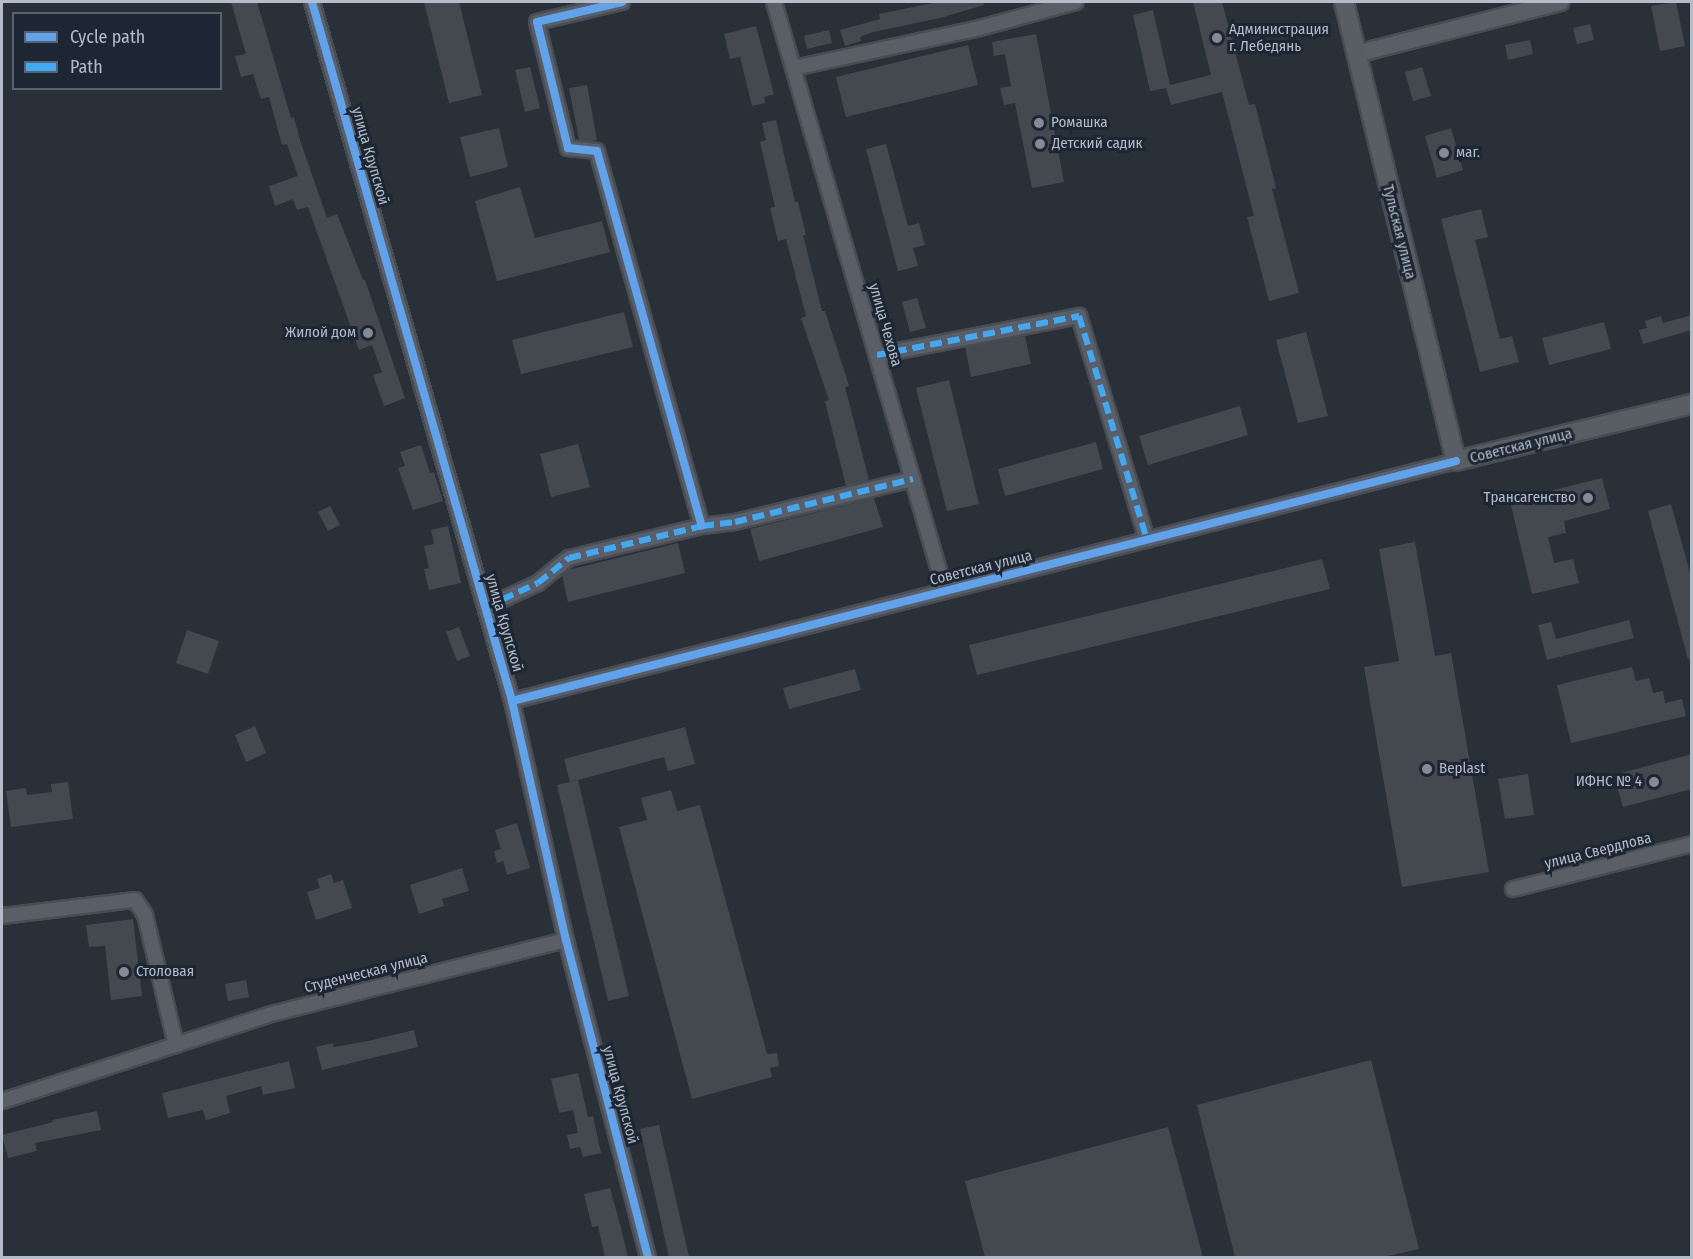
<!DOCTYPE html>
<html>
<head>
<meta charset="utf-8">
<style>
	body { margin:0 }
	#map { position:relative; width:1693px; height:1259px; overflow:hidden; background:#2a3038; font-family:"Fira Sans Condensed",sans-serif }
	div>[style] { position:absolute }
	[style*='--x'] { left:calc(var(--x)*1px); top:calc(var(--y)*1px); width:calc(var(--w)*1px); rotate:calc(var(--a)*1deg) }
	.building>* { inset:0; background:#444950 }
	.roads { filter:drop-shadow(2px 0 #484c53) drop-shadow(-2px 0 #484c53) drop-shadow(0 2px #484c53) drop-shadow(0 -2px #484c53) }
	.minor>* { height:14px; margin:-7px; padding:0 7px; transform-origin:7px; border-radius:7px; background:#5a5e66 }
	.tertiary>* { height:16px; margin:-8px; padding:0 8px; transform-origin:8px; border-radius:8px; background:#5a5e66 }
	.secondary>* { height:18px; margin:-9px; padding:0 9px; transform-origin:9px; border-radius:9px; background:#595d64 }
	.quiet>* { height:6px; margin-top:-3px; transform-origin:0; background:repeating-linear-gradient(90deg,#3fa9f5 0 12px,transparent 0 18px) }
	.cycleway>* { height:8px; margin:-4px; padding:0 4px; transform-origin:4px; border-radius:4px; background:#60a3ed }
	.dots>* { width:16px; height:16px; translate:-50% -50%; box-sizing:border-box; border:3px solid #1d2633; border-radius:50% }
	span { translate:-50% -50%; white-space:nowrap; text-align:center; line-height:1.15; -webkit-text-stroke:6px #1d2633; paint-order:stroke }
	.poi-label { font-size:15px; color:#b4bcc9 }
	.left { translate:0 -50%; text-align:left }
	.right { translate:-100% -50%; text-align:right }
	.street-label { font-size:15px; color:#b4bcc9 }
	.frame { position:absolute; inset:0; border:3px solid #b4bcc9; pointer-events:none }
	.legend { position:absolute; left:12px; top:12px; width:210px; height:78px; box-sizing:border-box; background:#1d2633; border:2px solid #59626f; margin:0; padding:8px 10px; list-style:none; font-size:18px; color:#b4bcc9 }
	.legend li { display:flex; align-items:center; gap:12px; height:30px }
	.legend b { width:30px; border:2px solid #59626f }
</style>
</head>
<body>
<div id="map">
	<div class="building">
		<div style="clip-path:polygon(231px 2px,257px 2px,291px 118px,294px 117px,300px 140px,327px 218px,337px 214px,363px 280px,365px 280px,405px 398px,384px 406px,373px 375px,382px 372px,372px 345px,359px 350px,308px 207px,297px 210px,293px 199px,275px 206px,269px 186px,298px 176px,287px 144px,282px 145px,269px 97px,261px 99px,253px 74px,241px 77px,235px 56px,246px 54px)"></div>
		<div style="clip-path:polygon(424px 2px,459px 2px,482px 95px,449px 103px)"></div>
		<div style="clip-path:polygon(938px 2px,983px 2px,984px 5px,940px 18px,873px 32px,860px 37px,861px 41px,845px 46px,840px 30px,880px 19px,879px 14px)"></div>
		<div style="clip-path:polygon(1193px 2px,1222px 2px,1249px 105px,1255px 104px,1276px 188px,1272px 189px,1299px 293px,1269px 301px,1247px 217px,1254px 216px,1222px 92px,1171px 105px,1166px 88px,1150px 91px,1133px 15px,1153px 10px,1170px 85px,1211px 75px)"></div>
		<div style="clip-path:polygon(1676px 2px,1685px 46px,1660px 51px,1651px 6px)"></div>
		<div style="clip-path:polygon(1590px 24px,1594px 40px,1577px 44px,1573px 28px)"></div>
		<div style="clip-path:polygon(756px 26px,774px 94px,764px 97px,765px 103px,752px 106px,740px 57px,730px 59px,724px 34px)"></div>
		<div style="clip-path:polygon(829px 30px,832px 43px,807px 49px,804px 36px)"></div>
		<div style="clip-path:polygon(1036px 34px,1064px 182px,1032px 188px,1015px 103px,1004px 105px,1000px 88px,1011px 86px,1005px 54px,994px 56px,992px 42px)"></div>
		<div style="clip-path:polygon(1530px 40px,1533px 54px,1508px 60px,1505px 45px)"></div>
		<div style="clip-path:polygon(968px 45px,978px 85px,846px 117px,836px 77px)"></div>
		<div style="clip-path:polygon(530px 67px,540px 108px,525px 112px,515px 70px)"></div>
		<div style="clip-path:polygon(1422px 67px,1431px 96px,1413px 101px,1405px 72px)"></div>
		<div style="clip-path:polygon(587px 85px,597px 140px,591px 141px,579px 140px,569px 88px)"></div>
		<div style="clip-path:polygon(776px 120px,795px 202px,798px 202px,806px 235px,803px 235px,822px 311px,825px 311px,849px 386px,845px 387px,869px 480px,846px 486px,825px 401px,829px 400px,801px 318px,806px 316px,786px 239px,778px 241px,770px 208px,775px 207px,760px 142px,766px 140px,762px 123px)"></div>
		<div style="clip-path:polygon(499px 128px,508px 167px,470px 177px,460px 137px)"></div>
		<div style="clip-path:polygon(1451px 128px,1463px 170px,1437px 178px,1425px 136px)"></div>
		<div style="clip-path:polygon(886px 144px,908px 226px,919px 223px,925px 245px,913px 248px,918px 266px,898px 271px,866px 149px)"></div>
		<div style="clip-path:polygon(520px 187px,535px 238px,602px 221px,610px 252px,497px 281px,475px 201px)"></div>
		<div style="clip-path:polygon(1481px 209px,1488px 237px,1475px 240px,1500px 339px,1512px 336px,1519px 362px,1480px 372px,1441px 219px)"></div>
		<div style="clip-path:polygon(917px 298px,926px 328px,910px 332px,902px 302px)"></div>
		<div style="clip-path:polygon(624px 312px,633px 347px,521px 374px,512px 340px)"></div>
		<div style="clip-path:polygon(1692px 315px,1692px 330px,1643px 344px,1639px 330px,1647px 328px,1645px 321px,1661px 316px,1663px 323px)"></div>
		<div style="clip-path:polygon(1604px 322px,1611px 349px,1549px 365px,1542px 338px)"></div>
		<div style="clip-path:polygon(1306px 332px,1328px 416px,1298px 423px,1276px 340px)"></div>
		<div style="clip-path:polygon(1025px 336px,1031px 364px,971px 377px,965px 347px)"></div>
		<div style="clip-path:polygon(949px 380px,979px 504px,947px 511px,916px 388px)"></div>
		<div style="clip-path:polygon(1240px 406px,1248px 435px,1148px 465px,1139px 436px)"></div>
		<div style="clip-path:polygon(1096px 442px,1103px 469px,1005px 496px,998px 469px)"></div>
		<div style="clip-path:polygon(578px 444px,590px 487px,551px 497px,540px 454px)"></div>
		<div style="clip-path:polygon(421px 445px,430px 473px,434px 472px,443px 501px,413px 510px,398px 468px,405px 466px,400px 452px)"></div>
		<div style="clip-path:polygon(1602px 478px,1610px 509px,1564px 521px,1566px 533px,1548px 537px,1554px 563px,1573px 559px,1579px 583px,1532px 594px,1510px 501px)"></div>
		<div style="clip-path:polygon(874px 498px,883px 527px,759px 561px,750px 529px)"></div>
		<div style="clip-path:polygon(1671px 504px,1692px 580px,1692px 658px,1688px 659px,1648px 511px)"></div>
		<div style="clip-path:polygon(330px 506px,340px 525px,328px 531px,318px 512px)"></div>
		<div style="clip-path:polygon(448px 526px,461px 583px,429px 590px,424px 569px,429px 568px,424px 546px,434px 544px,431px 530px)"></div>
		<div style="clip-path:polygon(1415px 542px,1435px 656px,1451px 653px,1489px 872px,1402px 887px,1364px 667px,1399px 661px,1379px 549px)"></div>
		<div style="clip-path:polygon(678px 543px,685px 573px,568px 602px,562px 575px,568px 570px)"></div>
		<div style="clip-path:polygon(1322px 559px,1330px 589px,977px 675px,969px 645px)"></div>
		<div style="clip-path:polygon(1629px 620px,1634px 638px,1547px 660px,1538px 625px,1551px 622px,1556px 639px)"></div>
		<div style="clip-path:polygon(459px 627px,470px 656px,457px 661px,446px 632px)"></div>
		<div style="clip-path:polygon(187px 630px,219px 641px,208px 674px,176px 663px)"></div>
		<div style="clip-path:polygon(1632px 667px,1636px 681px,1649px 678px,1653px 693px,1663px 691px,1665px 703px,1682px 699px,1686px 716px,1571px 743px,1557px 685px)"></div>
		<div style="clip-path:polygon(855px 669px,861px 690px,789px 709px,783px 688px)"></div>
		<div style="clip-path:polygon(255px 726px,266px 753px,246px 762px,235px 735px)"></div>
		<div style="clip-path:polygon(685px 727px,695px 764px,668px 771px,664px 757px,570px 782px,564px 759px)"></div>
		<div style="clip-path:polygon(1692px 754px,1692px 789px,1623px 807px,1614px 775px)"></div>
		<div style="clip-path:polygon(1528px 774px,1534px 815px,1505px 819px,1498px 779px)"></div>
		<div style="clip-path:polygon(578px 780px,629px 996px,608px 1001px,557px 785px)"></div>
		<div style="clip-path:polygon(68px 782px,73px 819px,11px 827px,6px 791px,26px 788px,27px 795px,52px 792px,51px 784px)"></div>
		<div style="clip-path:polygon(671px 790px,677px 811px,700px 805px,767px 1054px,777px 1053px,779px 1066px,770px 1068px,772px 1077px,692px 1099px,619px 827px,647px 820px,641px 798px)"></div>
		<div style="clip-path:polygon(517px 823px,530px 868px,507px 875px,503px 861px,497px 863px,494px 851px,501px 849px,495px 830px)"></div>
		<div style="clip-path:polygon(462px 868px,469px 891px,442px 899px,444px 906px,419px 914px,410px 885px)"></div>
		<div style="clip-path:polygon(331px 874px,334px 883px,343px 880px,352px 908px,316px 920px,307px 892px,320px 888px,317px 879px)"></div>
		<div style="clip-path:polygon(133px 919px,142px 996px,111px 1000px,105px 946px,89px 947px,86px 925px)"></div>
		<div style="clip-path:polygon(246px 980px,249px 997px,228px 1001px,225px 984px)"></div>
		<div style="clip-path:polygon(414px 1030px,418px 1047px,322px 1070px,316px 1047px,333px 1043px,334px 1047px,368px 1041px)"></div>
		<div style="clip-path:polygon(1371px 1060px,1419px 1249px,1383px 1257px,1235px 1257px,1197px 1105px)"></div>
		<div style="clip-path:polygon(289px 1061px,295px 1088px,263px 1095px,261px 1086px,226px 1096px,230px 1113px,206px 1120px,203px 1110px,168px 1118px,162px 1093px)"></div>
		<div style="clip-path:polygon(578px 1073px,588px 1117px,593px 1116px,601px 1153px,583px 1157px,580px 1147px,570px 1149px,567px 1135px,578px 1133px,573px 1110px,559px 1113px,551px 1079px)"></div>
		<div style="clip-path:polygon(97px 1111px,101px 1130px,35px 1143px,37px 1151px,8px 1158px,2px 1135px,53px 1122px,52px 1120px)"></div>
		<div style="clip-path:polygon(659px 1125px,689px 1257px,669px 1257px,640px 1129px)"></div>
		<div style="clip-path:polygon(1168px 1127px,1203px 1257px,985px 1257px,965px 1181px)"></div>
		<div style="clip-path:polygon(610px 1188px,621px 1228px,628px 1257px,605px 1257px,598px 1226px,592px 1227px,584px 1194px)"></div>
	</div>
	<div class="roads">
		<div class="minor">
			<div style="--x:312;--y:2;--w:727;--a:74.03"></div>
			<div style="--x:512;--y:701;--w:245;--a:77.3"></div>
			<div style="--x:566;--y:940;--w:328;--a:75.5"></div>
			<div style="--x:622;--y:2;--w:87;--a:166.8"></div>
			<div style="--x:537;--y:22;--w:130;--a:76.2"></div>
			<div style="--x:568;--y:148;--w:29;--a:6"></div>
			<div style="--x:597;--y:151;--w:389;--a:74.4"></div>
			<div style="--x:774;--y:2;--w:613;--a:73.81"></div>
			<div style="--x:794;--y:68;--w:190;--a:-12.1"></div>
			<div style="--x:980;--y:28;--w:99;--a:-15.2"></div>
			<div style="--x:877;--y:355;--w:206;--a:-10.9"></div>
			<div style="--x:1079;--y:316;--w:234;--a:73.1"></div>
			<div style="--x:486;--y:607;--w:57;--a:-24.8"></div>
			<div style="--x:538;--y:583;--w:40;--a:-39"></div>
			<div style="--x:569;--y:558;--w:137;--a:-13.5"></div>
			<div style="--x:702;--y:526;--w:33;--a:-7"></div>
			<div style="--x:735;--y:522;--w:183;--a:-13.6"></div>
			<div style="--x:512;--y:701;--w:974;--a:-14.26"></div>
			<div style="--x:1513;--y:889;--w:185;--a:-14.1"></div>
			<div style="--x:2;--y:916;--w:134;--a:-6.9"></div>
			<div style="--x:135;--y:900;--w:18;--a:56"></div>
			<div style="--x:145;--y:915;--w:134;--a:76.6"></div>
			<div style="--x:2;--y:1101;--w:287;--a:-17.9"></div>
			<div style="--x:275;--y:1013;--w:300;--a:-14.1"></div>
		</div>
		<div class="tertiary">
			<div style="--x:1356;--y:54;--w:211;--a:-14.3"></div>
		</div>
		<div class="secondary">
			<div style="--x:1344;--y:2;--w:472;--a:76.3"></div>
			<div style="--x:1456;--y:461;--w:243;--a:-13.6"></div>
		</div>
	</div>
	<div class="quiet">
		<div style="--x:877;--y:355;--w:206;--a:-10.9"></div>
		<div style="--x:1079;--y:316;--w:234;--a:73.1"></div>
		<div style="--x:486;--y:607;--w:57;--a:-24.8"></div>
		<div style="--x:538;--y:583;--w:40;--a:-39"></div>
		<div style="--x:569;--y:558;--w:137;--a:-13.5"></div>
		<div style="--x:702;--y:526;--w:33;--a:-7"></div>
		<div style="--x:735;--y:522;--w:183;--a:-13.6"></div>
	</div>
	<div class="cycleway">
		<div style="--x:312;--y:2;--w:727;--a:74.03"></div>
		<div style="--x:512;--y:701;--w:245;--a:77.3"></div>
		<div style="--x:566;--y:940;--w:328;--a:75.5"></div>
		<div style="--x:622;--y:2;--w:87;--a:166.8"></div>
		<div style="--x:537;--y:22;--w:130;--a:76.2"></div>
		<div style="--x:568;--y:148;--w:29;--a:6"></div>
		<div style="--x:597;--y:151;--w:389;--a:74.4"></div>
		<div style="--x:512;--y:701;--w:974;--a:-14.26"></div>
	</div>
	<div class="dots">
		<div style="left:1217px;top:38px;background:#848b96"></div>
		<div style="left:1039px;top:123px;background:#848b96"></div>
		<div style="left:1040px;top:144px;background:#848b96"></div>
		<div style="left:1444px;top:153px;background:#848b96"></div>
		<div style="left:368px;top:333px;background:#848b96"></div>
		<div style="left:1588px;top:498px;background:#848b96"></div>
		<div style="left:1427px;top:769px;background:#848b96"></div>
		<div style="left:1654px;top:782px;background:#848b96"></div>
		<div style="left:124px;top:972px;background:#848b96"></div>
	</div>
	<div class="poi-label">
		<span class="left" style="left:1229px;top:38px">Администрация<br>г. Лебедянь</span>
		<span class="left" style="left:1051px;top:123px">Ромашка</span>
		<span class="left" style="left:1052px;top:144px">Детский садик</span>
		<span class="left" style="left:1456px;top:153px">маг.</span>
		<span class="right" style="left:356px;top:333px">Жилой дом</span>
		<span class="right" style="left:1576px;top:498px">Трансагенство</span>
		<span class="left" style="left:1439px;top:769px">Beplast</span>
		<span class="right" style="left:1642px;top:782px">ИФНС № 4</span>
		<span class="left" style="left:136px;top:972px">Столовая</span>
	</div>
	<div class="street-label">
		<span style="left:370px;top:156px;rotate:74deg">улица Крупской</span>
		<span style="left:1399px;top:232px;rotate:76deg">Тульская улица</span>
		<span style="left:885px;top:325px;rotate:74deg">улица Чехова</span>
		<span style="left:1521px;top:446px;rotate:-14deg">Советская улица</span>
		<span style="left:981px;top:568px;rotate:-14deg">Советская улица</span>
		<span style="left:504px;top:623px;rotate:74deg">улица Крупской</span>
		<span style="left:1598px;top:851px;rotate:-14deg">улица Свердлова</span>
		<span style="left:366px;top:973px;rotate:-14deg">Студенческая улица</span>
		<span style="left:620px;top:1095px;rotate:75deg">улица Крупской</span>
	</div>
	<div class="frame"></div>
	<ul class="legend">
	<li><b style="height:8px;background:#60a3ed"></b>Cycle path</li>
	<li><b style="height:8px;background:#3fa9f5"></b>Path</li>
	</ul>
</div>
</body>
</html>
